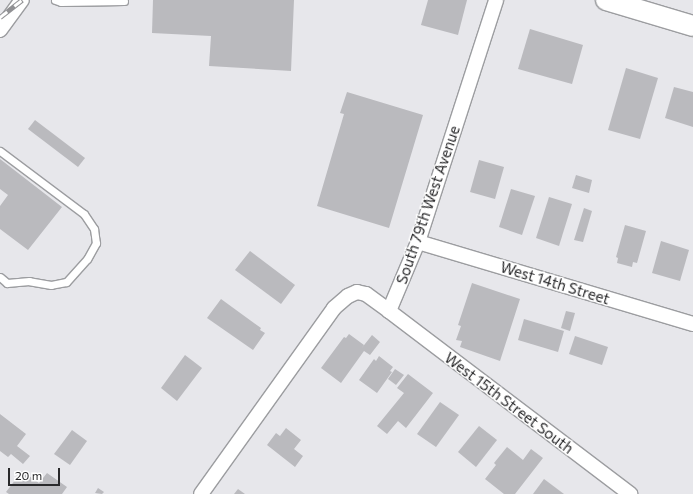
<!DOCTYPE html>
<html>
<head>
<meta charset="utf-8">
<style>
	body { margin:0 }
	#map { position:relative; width:693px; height:494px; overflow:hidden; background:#e7e7eb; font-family:Commissioner,sans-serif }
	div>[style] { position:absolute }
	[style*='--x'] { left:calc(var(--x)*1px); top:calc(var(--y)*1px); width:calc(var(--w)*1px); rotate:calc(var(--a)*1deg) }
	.building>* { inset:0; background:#bababe }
	.roads { filter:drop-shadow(1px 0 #9c9da0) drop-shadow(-1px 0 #9c9da0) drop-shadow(0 1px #9c9da0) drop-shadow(0 -1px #9c9da0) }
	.lane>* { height:7px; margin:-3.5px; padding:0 3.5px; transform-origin:3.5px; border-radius:3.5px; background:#fff }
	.street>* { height:14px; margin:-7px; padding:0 7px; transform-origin:7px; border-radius:7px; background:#fff }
	.secondary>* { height:20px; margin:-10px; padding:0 10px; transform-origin:10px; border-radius:10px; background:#fff }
	.rail>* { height:4.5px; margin-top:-2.25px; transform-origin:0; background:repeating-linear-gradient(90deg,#fff 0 9px,#919194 0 18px); box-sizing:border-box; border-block:1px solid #919194 }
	span { translate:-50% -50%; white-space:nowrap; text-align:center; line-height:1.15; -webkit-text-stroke:3px #fff; paint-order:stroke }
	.street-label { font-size:15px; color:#29292b }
	.scale { position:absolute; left:8px; top:468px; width:52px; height:18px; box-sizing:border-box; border:2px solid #29292b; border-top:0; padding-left:5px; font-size:12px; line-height:14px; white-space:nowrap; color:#29292b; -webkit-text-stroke:3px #fff; paint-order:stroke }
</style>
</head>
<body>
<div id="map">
	<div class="building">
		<div style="clip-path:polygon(153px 0,294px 0,291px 71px,209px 66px,211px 36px,152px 33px)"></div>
		<div style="clip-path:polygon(428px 0,467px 0,458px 35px,421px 25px)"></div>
		<div style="clip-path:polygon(530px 29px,583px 45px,572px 84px,518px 69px)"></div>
		<div style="clip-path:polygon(626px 68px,658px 78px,640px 139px,608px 130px)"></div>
		<div style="clip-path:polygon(674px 87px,693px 92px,693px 127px,665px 118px)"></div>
		<div style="clip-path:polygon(347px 92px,423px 115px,389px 228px,317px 206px,344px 114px,340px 113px)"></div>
		<div style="clip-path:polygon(35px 120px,85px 158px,78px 167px,28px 129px)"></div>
		<div style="clip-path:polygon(0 159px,62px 207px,28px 250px,0 229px,0 206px,8px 195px,0 189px)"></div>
		<div style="clip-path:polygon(479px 160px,504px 167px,495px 199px,470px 192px)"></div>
		<div style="clip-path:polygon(576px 175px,592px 180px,589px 193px,572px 188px)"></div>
		<div style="clip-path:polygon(511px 189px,535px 196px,522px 235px,499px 227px)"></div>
		<div style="clip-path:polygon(549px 197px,572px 204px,559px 246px,536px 238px)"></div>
		<div style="clip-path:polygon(584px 208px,592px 211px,583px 242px,574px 240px)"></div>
		<div style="clip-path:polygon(625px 225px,646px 231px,637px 263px,633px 262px,632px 267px,617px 263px,618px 258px,616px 257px)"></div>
		<div style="clip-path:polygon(661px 241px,689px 250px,680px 281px,652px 273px)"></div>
		<div style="clip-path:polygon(250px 251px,295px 285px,281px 304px,235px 270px)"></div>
		<div style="clip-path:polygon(472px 283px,520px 299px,500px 361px,460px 347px,462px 341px,456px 340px,461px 326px,458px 325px)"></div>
		<div style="clip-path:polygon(221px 299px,261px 328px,260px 330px,265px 333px,253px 350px,207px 318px)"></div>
		<div style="clip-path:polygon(566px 311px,575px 313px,570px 331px,561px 328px)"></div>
		<div style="clip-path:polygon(524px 319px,564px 331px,558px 352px,518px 340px)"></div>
		<div style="clip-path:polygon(349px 334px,364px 345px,361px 349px,372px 335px,380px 342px,370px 355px,364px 351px,341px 383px,321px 368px,344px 337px,346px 338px)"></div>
		<div style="clip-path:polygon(575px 336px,608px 347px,602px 365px,569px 354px)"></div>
		<div style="clip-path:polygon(185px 355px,202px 368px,177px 401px,161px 388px)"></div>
		<div style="clip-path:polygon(379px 356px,393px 367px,390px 371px,392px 372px,377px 393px,359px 380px,374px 359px,376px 361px)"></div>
		<div style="clip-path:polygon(395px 369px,404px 375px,396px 385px,388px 379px)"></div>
		<div style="clip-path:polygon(408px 374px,433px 393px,406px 428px,398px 421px,387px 434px,377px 426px,404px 393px,397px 388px)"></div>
		<div style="clip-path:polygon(440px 402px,459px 415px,436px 447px,417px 434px)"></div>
		<div style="clip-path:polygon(0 414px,26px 434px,17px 446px,30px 456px,23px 464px,11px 454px,8px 457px,0 451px)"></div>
		<div style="clip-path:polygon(479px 426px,497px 440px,476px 467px,458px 452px)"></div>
		<div style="clip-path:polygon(286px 428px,301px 440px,294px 449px,303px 456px,295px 467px,267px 445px,276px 433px,280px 436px)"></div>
		<div style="clip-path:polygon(72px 430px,87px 441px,70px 465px,54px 454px)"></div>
		<div style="clip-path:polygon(507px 447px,523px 460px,531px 449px,543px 458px,515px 494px,504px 494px,485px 479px,496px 465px,494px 463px)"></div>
		<div style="clip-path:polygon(22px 471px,39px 483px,47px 473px,67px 487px,62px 494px,9px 494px,6px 492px)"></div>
		<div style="clip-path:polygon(544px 479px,564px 494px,533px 494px)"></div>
		<div style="clip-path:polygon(98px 488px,104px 492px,102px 494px,95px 493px)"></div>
		<div style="clip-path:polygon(238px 489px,245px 494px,234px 494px)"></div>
	</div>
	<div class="roads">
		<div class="lane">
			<div style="--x:55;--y:0;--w:6;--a:18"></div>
			<div style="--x:61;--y:2;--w:63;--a:-0.9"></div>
			<div style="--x:0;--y:151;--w:105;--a:36.9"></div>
			<div style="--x:84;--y:214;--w:18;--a:56"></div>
			<div style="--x:94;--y:229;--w:14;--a:82"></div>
			<div style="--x:96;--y:243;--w:18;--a:119"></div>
			<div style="--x:87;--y:259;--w:31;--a:132"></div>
			<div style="--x:66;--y:282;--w:15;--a:169"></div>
			<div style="--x:51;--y:285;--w:22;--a:-170"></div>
			<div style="--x:29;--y:281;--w:22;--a:175"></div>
			<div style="--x:7;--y:283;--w:9;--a:-139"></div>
		</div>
		<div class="street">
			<div style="--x:0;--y:30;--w:37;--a:-54"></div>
			<div style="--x:418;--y:242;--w:287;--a:16.6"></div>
			<div style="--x:389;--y:311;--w:75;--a:-67.2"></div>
			<div style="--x:418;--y:242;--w:254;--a:-72.1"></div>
			<div style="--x:201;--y:494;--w:229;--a:-54.4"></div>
			<div style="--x:334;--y:308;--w:18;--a:-41"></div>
			<div style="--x:348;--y:296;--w:10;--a:-24"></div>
			<div style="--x:357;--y:292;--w:9;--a:13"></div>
			<div style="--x:366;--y:294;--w:29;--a:36"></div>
			<div style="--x:389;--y:311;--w:303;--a:37.2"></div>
		</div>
		<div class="secondary">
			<div style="--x:606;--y:0;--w:91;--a:16.6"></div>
		</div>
	</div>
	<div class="rail">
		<div style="--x:0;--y:17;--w:28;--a:-38"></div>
	</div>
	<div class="street-label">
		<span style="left:428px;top:205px;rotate:-71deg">South 79th West Avenue</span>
		<span style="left:555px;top:283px;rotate:17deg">West 14th Street</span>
		<span style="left:509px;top:403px;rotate:37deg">West 15th Street South</span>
	</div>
	<div class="scale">20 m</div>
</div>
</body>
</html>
